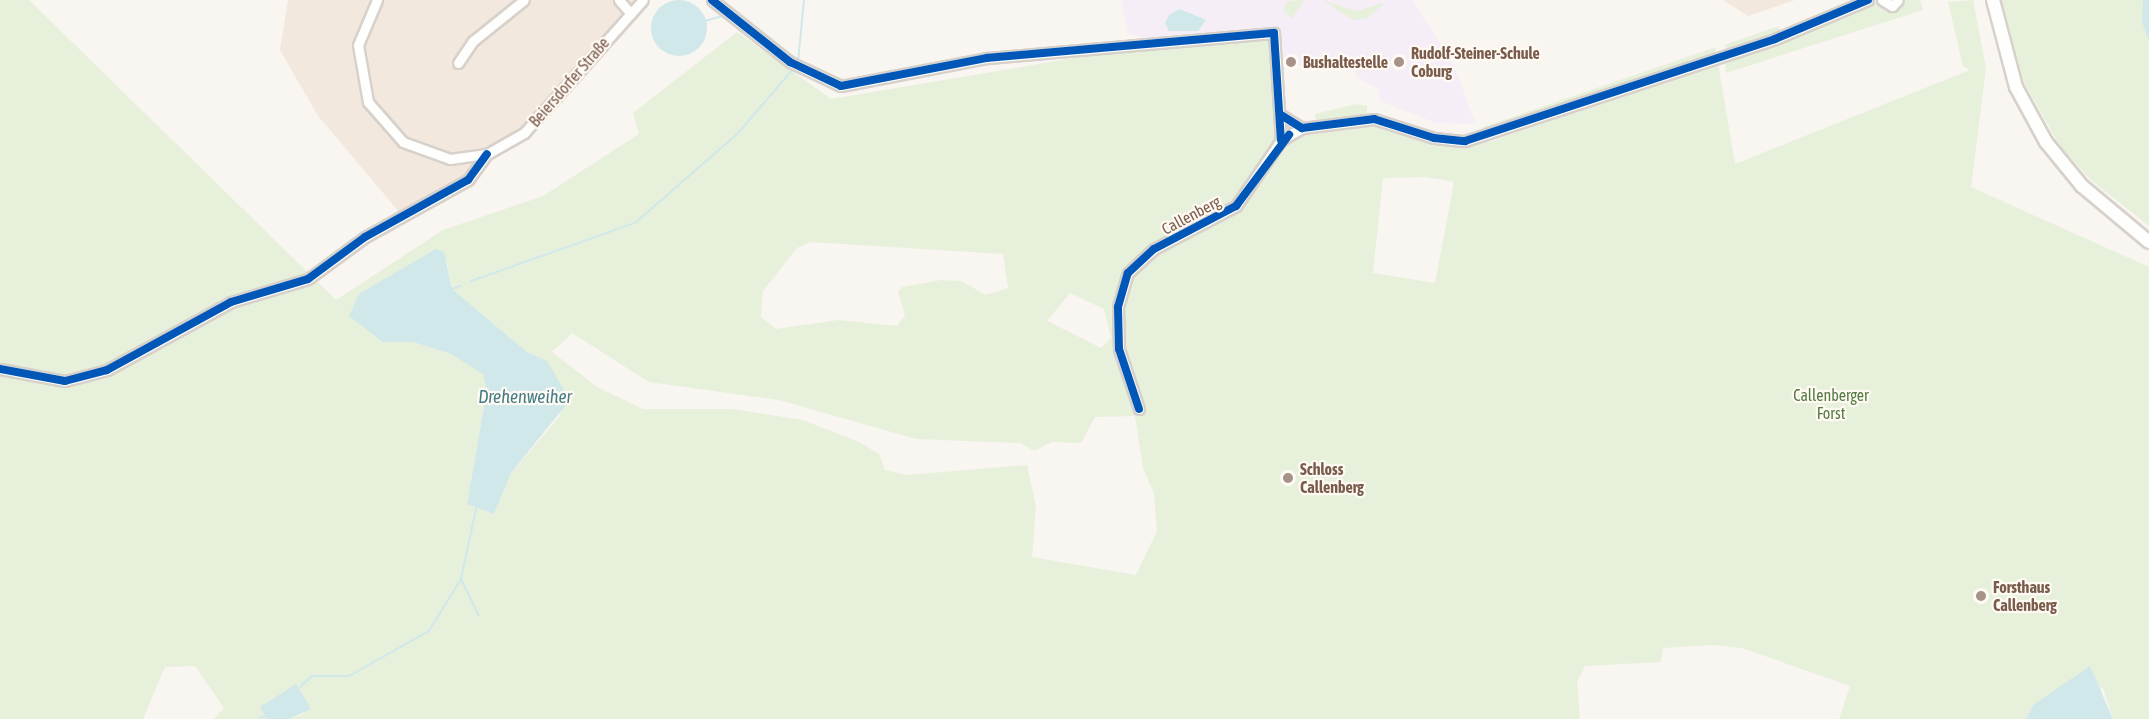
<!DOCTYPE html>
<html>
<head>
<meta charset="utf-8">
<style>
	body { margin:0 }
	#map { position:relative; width:2149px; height:719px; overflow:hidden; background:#f9f5f0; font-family:"Asap Condensed",sans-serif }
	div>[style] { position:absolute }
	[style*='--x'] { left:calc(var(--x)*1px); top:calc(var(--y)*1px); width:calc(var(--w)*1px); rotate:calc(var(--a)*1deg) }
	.residential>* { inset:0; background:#f2e8de }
	.education>* { inset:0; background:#f6eef6 }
	.green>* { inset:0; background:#e7f0db }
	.water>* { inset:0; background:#d0e8ea }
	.round { border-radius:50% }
	.stream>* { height:2px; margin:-1px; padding:0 1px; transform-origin:1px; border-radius:1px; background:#d0e8ea }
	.roads { filter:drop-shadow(2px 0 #d7d1cb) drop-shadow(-2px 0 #d7d1cb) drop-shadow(0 2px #d7d1cb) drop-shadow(0 -2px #d7d1cb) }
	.minor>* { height:9px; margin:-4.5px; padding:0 4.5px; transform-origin:4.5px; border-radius:4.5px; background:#fefefd }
	.tertiary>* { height:12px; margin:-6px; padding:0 6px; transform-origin:6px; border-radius:6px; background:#fefefd }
	.cycleway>* { height:8px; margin:-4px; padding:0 4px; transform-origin:4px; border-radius:4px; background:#0057b8 }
	.dots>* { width:16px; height:16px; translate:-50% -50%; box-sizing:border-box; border:3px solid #fffaf3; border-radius:50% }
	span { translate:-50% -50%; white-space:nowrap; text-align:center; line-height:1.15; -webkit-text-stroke:4.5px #fffaf3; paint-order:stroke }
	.poi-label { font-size:16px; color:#7a5c4d; font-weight:700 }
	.left { translate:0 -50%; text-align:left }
	.street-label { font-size:16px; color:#7a5c4d }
	.park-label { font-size:16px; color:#537a41 }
	.water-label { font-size:18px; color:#437c86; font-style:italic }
</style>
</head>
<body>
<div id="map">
	<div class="residential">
		<div style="clip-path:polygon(288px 0,643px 0,489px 160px,401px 214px,318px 116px,280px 50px)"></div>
		<div style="clip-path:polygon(1723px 0,1795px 0,1748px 16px)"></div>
	</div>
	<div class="education">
		<div style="clip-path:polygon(1121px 0,1413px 0,1454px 66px,1476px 124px,1436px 123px,1380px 101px,1378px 89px,1361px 80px,1343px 58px,1283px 68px,1278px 28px,1148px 38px,1128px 34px)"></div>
	</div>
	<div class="green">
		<div style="clip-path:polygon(evenodd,0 0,29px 0,336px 300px,443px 230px,543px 196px,639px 134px,633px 113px,737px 32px,831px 99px,1098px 54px,1264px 36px,1271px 44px,1279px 119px,1288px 140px,1340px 126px,1376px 125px,1435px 146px,1492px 141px,1718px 63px,1735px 164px,1970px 70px,1963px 66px,1948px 2px,1973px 0,1986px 68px,1971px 187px,2149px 267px,2149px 719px,2113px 719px,2103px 688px,2033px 705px,2026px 719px,1839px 719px,1850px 686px,1742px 648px,1711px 645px,1663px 648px,1661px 662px,1585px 666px,1577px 681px,1580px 719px,289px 719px,305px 713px,260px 707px,266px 719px,214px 719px,224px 708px,195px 666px,165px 667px,143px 719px,0 719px,0 0,1425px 177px,1454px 182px,1435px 283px,1373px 273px,1383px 178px,1425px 177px,0 0,811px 242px,1003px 254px,1008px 288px,986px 295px,961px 281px,941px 280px,902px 287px,898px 292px,905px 315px,897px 326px,838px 320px,776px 329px,761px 317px,763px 291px,797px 248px,811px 242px,0 0,436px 250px,447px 262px,452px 289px,527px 352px,547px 362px,560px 416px,511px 473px,494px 514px,467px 504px,487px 389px,483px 373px,451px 354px,413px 342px,436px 250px,0 0,1070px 293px,1104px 309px,1111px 338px,1101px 348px,1047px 321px,1070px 293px,0 0,572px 333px,649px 382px,779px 400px,916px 439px,1020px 443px,1034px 451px,1052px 442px,1081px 443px,1095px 417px,1135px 416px,1143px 468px,1154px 493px,1157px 531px,1136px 575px,1032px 557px,1036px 506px,1027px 465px,907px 475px,885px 470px,879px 454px,859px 442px,803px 420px,732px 409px,643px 409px,597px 387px,552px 352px,572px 333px)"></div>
		<div style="clip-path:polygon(1304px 0,1292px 19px,1283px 10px,1288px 1px)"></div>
		<div style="clip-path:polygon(1322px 0,1357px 11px,1386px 2px,1368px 18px,1353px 20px)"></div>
		<div style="clip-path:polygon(1902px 0,1920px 0,1923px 10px,1726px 73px,1725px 60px,1874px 1px,1886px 11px)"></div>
		<div style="clip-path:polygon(2000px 0,2149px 0,2149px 226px,2091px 180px,2060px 146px,2018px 72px)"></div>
		<div style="clip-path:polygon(1779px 26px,1780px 32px,1728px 50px,1724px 45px)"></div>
		<div style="clip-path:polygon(1716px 47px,1715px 55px,1485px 132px,1483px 127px)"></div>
		<div style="clip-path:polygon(1356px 104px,1367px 106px,1367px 114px,1316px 123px,1315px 114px)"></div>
	</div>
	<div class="water">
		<div style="clip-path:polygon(2143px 0,2149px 0,2149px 41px,2142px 22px)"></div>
		<div class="round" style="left:651px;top:0;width:56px;height:56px"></div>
		<div style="clip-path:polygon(1180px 9px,1206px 20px,1198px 31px,1169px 31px,1165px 23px,1169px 15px)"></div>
		<div style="clip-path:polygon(436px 249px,444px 252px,452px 289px,527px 352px,547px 361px,570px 400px,511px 473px,494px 514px,467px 504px,487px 389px,483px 374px,451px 354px,413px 342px,383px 342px,349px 316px,359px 294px)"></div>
		<div style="clip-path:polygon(2090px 666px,2113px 719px,2026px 719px,2033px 705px)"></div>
		<div style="clip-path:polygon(296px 684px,311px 709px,289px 719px,266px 719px,260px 707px)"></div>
	</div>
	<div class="stream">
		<div style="--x:705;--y:21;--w:18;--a:-16"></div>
		<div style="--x:722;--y:16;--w:89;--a:38.2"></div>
		<div style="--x:798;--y:62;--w:62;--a:-84.5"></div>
		<div style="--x:471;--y:281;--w:174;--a:-19.5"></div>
		<div style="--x:635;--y:223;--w:137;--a:-41.1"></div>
		<div style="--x:738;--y:133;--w:87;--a:-49.2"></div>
		<div style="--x:452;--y:289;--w:9;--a:-21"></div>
		<div style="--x:461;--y:579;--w:41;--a:64.1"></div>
		<div style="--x:300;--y:687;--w:16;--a:-43"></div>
		<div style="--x:312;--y:676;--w:37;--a:0"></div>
		<div style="--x:349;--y:676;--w:92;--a:-29.4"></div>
		<div style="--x:429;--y:631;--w:61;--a:-58.4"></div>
		<div style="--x:461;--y:579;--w:72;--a:-77.9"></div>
		<div style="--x:258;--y:719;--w:7;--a:-27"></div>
	</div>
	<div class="roads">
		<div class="minor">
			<div style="--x:377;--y:0;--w:49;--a:112.9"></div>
			<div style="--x:358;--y:45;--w:58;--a:80"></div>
			<div style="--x:368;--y:102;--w:53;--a:48.8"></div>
			<div style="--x:403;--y:142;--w:50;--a:19.9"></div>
			<div style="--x:450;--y:159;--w:37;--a:-8"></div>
			<div style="--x:487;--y:154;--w:43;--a:-29.6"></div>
			<div style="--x:524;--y:133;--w:178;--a:-48.2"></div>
			<div style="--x:619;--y:0;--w:18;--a:49"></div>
			<div style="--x:712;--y:0;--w:100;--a:38.5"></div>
			<div style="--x:790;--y:62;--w:56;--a:25.2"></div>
			<div style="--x:841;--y:86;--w:149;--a:-10.9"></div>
			<div style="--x:987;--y:58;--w:288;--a:-5"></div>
			<div style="--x:1274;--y:33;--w:107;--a:86.3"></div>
			<div style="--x:1882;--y:0;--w:12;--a:31"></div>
			<div style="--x:1892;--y:6;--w:8;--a:-45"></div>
			<div style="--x:458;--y:63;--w:27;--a:-56"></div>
			<div style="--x:473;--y:41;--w:65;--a:-38.8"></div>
			<div style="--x:1281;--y:115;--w:25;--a:32"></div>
			<div style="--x:1302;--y:128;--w:73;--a:-7.1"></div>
			<div style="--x:1374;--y:119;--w:63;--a:17.6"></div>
			<div style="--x:1434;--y:138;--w:31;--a:6"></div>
			<div style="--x:1465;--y:141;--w:326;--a:-18.2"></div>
			<div style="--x:1775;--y:39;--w:101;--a:-22.8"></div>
			<div style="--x:0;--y:369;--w:66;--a:10.5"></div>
			<div style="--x:65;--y:381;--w:43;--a:-14.7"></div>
			<div style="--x:107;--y:370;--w:141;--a:-28.7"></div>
			<div style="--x:231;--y:302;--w:80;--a:-16.6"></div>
			<div style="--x:308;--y:279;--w:71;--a:-36.4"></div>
			<div style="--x:365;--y:237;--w:118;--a:-29"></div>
			<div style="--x:468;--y:180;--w:32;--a:-54"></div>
			<div style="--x:1139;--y:409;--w:63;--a:-108.4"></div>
			<div style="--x:1119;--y:349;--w:42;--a:-91.4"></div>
			<div style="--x:1118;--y:307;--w:35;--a:-74"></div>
			<div style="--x:1128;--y:273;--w:35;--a:-43"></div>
			<div style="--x:1154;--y:249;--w:93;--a:-27.7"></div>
			<div style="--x:1236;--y:206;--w:80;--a:-55.7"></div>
			<div style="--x:1281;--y:140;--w:24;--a:-30"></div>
		</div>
		<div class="tertiary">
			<div style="--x:1993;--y:0;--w:90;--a:75.2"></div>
			<div style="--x:2016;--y:87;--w:63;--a:61.4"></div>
			<div style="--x:2046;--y:142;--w:57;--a:50.7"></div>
			<div style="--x:2082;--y:186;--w:87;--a:39.9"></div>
		</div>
	</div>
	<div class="cycleway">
		<div style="--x:712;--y:0;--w:100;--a:38.5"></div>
		<div style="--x:790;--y:62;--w:56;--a:25.2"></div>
		<div style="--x:841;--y:86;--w:149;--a:-10.9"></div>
		<div style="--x:987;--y:58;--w:288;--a:-5"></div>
		<div style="--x:1274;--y:33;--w:107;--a:86.3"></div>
		<div style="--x:1281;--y:115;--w:25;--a:32"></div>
		<div style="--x:1302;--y:128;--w:73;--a:-7.1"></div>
		<div style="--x:1374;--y:119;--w:63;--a:17.6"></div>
		<div style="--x:1434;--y:138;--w:31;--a:6"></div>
		<div style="--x:1465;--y:141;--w:326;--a:-18.2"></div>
		<div style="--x:1775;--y:39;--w:101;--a:-22.8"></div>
		<div style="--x:0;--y:369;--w:66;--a:10.5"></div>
		<div style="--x:65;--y:381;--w:43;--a:-14.7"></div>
		<div style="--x:107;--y:370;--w:141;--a:-28.7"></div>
		<div style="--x:231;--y:302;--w:80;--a:-16.6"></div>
		<div style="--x:308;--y:279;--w:71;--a:-36.4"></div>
		<div style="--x:365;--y:237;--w:118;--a:-29"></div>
		<div style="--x:468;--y:180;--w:32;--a:-54"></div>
		<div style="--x:1139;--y:409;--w:63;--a:-108.4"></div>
		<div style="--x:1119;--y:349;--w:42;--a:-91.4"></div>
		<div style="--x:1118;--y:307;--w:35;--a:-74"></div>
		<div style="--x:1128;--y:273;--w:35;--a:-43"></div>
		<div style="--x:1154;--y:249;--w:93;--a:-27.7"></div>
		<div style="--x:1236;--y:206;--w:89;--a:-53.3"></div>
	</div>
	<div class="dots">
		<div style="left:1291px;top:62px;background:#a69286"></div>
		<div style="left:1399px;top:62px;background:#a69286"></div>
		<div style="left:1288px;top:478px;background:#a69286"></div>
		<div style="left:1981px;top:596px;background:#a69286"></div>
	</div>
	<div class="poi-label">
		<span class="left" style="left:1411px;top:62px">Rudolf-Steiner-Schule<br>Coburg</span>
		<span class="left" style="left:1303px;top:62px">Bushaltestelle</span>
		<span class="left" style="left:1300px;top:478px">Schloss<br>Callenberg</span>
		<span class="left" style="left:1993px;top:596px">Forsthaus<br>Callenberg</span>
	</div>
	<div class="street-label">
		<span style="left:569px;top:82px;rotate:-49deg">Beiersdorfer Straße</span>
		<span style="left:1191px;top:215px;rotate:-28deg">Callenberg</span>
	</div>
	<div class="park-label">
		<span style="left:1831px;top:404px">Callenberger<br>Forst</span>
	</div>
	<div class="water-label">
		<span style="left:525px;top:397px">Drehenweiher</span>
	</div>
</div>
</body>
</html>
